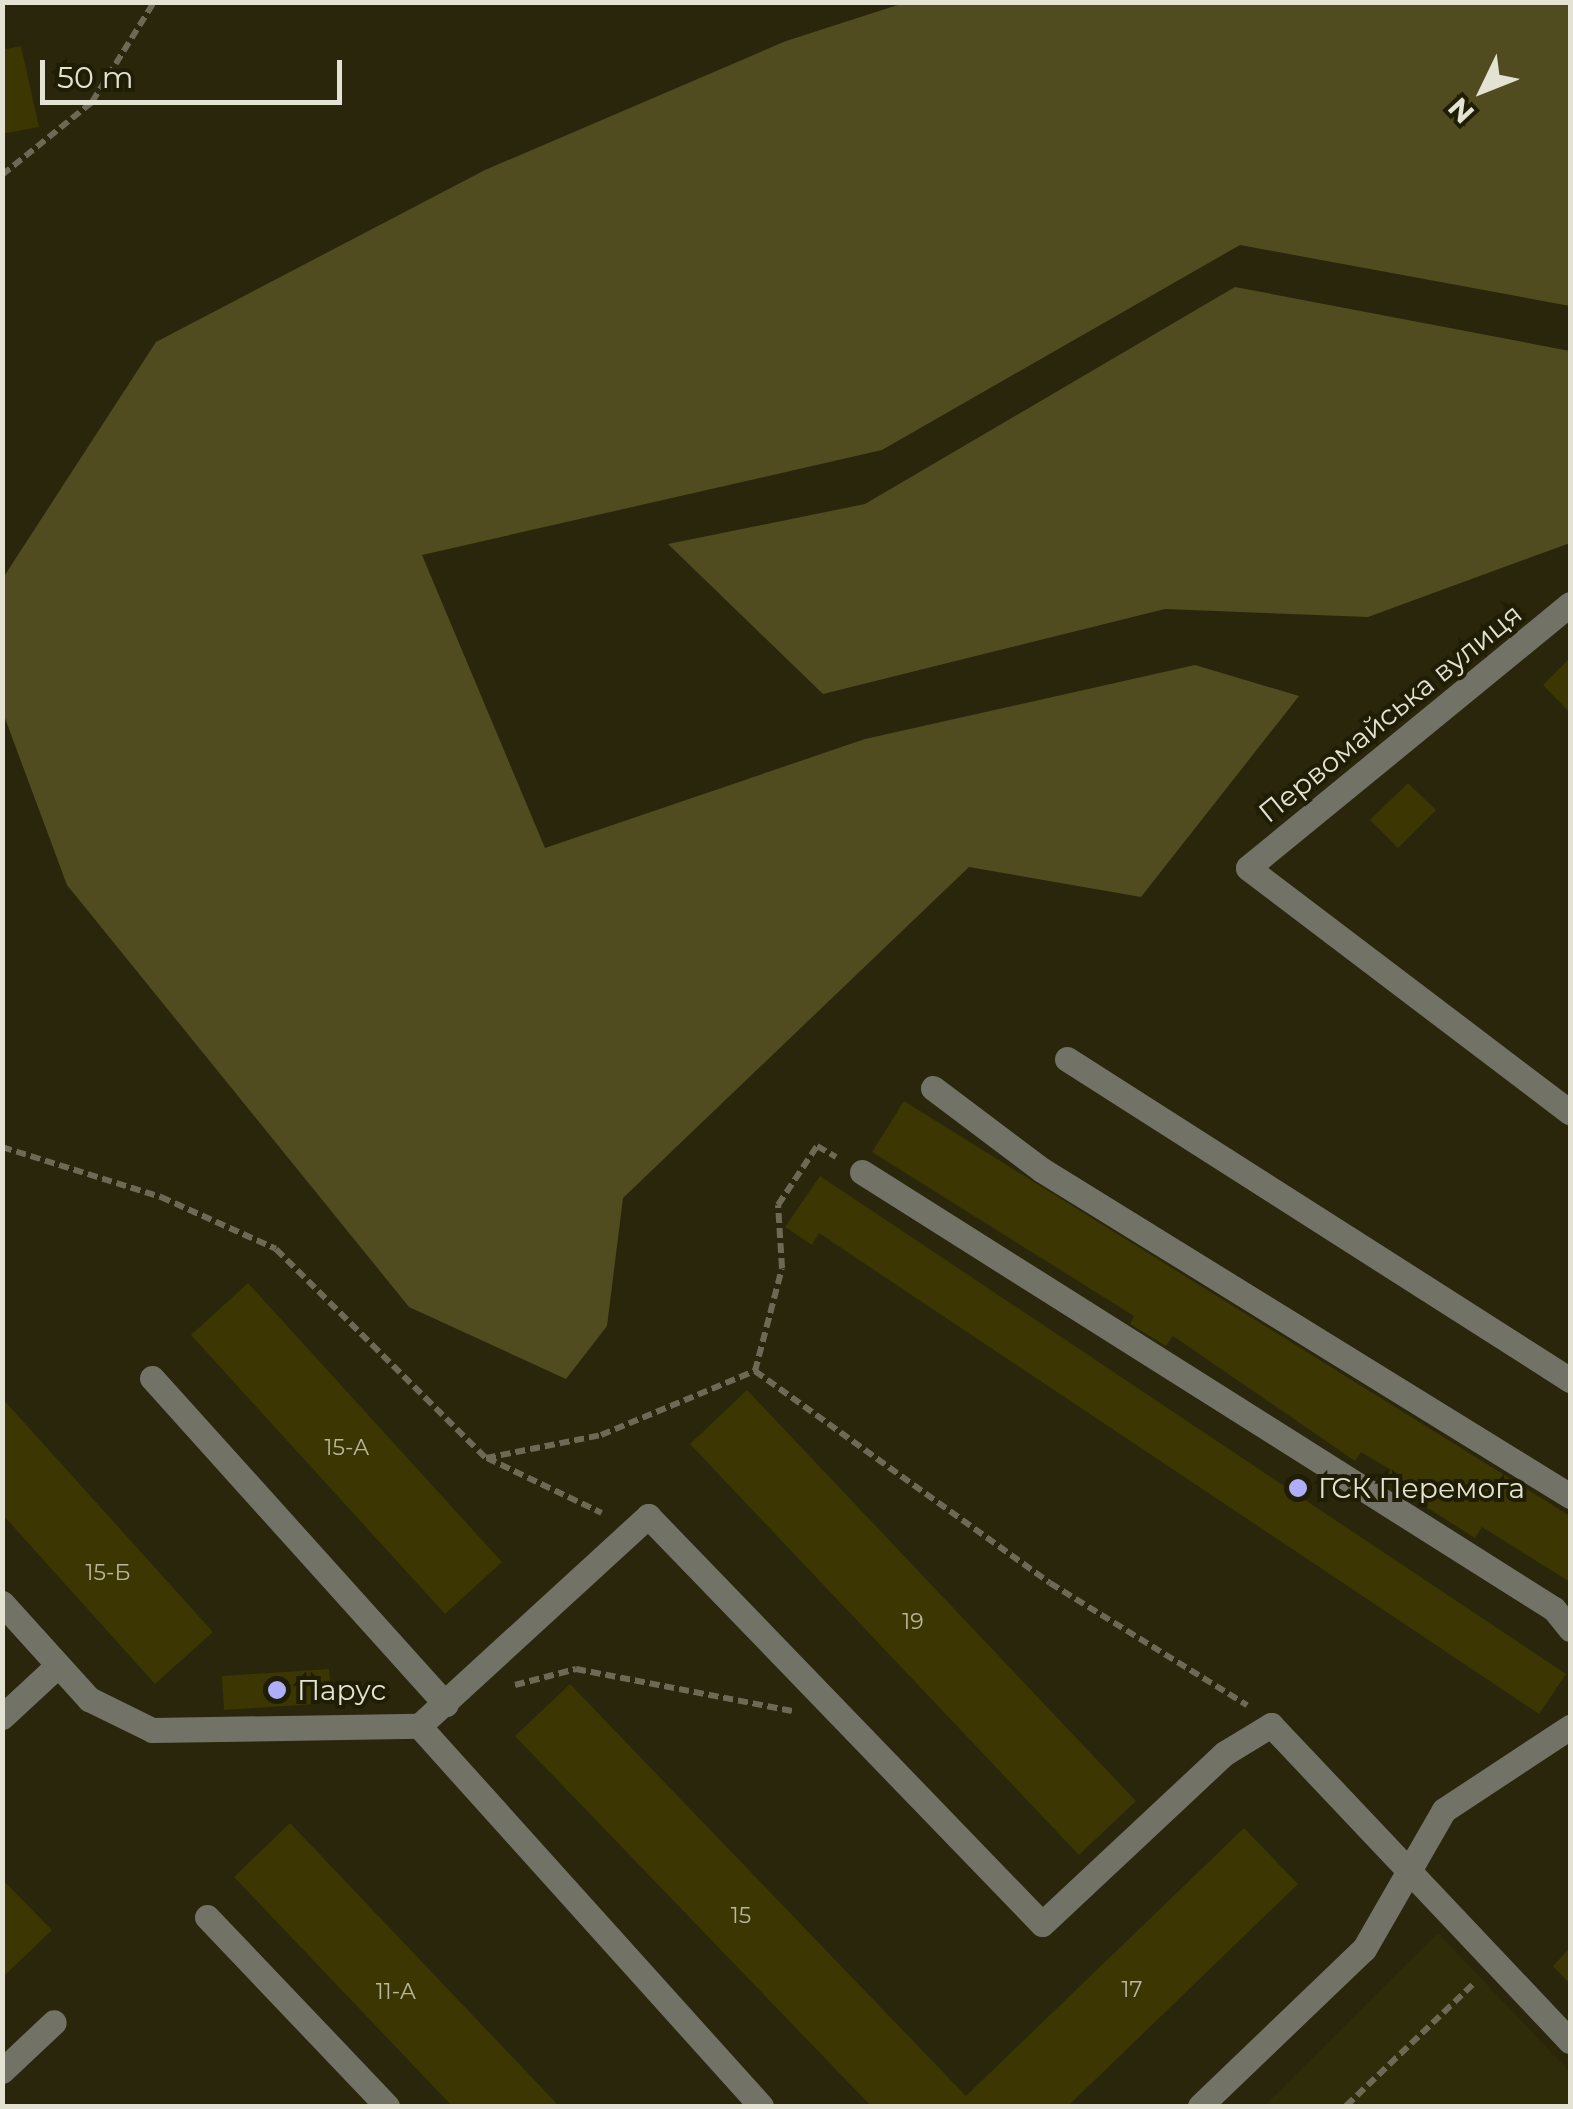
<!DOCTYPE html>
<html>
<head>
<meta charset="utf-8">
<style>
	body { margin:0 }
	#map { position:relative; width:1573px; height:2109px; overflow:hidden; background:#29260c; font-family:Montserrat,sans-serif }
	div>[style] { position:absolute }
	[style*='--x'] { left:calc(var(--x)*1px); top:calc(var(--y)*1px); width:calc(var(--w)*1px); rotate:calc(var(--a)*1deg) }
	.built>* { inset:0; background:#2f2c0a }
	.green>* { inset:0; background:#504c1f }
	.building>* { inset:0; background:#3b3602 }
	.path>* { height:6px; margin-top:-3px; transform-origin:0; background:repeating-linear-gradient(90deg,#6c6a54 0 10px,transparent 0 15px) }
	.minor>* { height:25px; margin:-12.5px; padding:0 12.5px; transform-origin:12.5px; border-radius:12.5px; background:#737266 }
	.dots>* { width:28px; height:28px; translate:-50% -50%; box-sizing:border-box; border:5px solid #1f1d04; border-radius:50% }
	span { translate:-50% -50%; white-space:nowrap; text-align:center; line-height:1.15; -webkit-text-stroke:8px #1f1d04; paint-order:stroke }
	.number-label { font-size:22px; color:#b9b79f }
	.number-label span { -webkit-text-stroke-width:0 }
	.street-label { font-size:28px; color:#e3e2d3 }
	.poi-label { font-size:28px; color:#e3e2d3 }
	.left { translate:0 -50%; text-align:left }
	.frame { position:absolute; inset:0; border:5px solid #e3e2d3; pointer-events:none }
	.north { position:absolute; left:1433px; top:40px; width:100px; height:100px; -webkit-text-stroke:8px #1f1d04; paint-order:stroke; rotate:227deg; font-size:28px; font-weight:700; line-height:40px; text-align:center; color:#e3e2d3 }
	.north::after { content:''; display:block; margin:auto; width:35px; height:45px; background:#e3e2d3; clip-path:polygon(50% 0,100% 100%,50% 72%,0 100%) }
	.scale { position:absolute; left:40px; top:60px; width:302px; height:45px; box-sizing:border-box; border:5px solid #e3e2d3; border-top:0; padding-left:12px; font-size:30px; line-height:35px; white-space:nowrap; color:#e3e2d3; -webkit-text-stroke:8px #1f1d04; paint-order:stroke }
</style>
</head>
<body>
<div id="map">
	<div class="built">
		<div style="clip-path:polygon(1438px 1933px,1570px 2072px,1570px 2106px,1264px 2106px)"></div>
	</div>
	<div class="green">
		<div style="clip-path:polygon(904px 3px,1570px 3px,1570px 306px,1240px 245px,882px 450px,422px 555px,545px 848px,865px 739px,1195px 665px,1299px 696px,1141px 897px,969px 867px,623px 1198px,607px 1326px,566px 1379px,409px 1307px,67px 885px,3px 713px,3px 578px,156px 342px,485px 170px,786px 41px)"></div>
		<div style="clip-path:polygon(1235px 287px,1570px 351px,1570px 543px,1368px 617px,1165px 609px,823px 694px,668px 544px,865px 504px)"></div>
	</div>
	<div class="building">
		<div style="clip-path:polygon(21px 46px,39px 127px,2px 134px,2px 50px)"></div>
		<div style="clip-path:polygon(1570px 658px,1570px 713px,1543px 685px)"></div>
		<div style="clip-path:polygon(1408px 783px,1436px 810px,1398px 848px,1370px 820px)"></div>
		<div style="clip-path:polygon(904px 1101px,1570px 1516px,1570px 1582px,1482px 1527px,1475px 1538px,1385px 1481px,1391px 1470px,1361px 1452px,1355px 1461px,1173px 1336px,1166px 1346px,1130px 1324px,1134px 1316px,872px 1152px)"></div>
		<div style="clip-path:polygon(820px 1176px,1566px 1674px,1539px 1714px,819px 1233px,812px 1245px,785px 1227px)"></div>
		<div style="clip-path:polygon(248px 1283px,502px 1562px,445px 1614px,191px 1335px)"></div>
		<div style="clip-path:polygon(747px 1390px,1136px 1801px,1079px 1855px,690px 1444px)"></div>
		<div style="clip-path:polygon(2px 1398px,213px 1632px,155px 1684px,2px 1514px)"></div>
		<div style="clip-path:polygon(329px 1669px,332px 1703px,224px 1710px,222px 1676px)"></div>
		<div style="clip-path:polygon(570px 1684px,966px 2096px,1244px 1828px,1298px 1884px,1068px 2106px,871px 2106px,515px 1736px)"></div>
		<div style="clip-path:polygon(290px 1823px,559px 2106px,452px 2106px,234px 1877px)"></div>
		<div style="clip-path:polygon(2px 1879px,52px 1930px,2px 1978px)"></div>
		<div style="clip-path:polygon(1570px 1948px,1570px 1984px,1553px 1966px)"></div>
	</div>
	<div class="path">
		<div style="--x:2;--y:175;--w:116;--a:-39"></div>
		<div style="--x:92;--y:102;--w:118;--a:-58.2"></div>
		<div style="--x:2;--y:1147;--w:167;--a:17.5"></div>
		<div style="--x:161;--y:1197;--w:126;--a:24.3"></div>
		<div style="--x:276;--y:1249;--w:296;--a:44.9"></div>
		<div style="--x:486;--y:1458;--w:117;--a:-11.3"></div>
		<div style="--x:601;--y:1435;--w:167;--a:-22.6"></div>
		<div style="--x:755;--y:1371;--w:363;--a:35.7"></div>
		<div style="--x:1050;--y:1583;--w:232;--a:31.8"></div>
		<div style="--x:755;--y:1371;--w:106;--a:-75.3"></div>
		<div style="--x:782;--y:1268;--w:63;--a:-93.6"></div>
		<div style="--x:778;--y:1205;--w:71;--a:-56.5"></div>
		<div style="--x:817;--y:1146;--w:22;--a:30"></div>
		<div style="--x:487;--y:1458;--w:127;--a:25.6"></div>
		<div style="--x:515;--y:1685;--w:63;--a:-14.7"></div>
		<div style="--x:576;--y:1669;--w:220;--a:11"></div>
		<div style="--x:1346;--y:2106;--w:176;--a:-43.8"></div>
	</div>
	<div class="minor">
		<div style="--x:1570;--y:604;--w:416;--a:140.7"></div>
		<div style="--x:1248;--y:868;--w:404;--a:37.2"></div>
		<div style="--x:1067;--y:1059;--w:597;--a:32.54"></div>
		<div style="--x:933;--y:1088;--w:136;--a:37"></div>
		<div style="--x:1042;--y:1170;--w:621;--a:31.69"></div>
		<div style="--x:862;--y:1172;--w:818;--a:32.27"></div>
		<div style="--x:1554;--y:1609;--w:26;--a:51"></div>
		<div style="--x:152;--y:1378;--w:439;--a:48"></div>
		<div style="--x:2;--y:1603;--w:130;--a:47.8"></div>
		<div style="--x:89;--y:1699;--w:70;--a:26.2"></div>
		<div style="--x:152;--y:1730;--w:267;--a:-0.9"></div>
		<div style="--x:419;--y:1726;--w:511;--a:48.01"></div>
		<div style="--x:2;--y:1717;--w:75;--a:-42.8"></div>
		<div style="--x:419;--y:1726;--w:311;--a:-42.5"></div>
		<div style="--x:648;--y:1516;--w:567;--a:46"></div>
		<div style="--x:1042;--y:1924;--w:250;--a:-43.1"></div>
		<div style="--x:1225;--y:1753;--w:54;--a:-31.3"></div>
		<div style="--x:1271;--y:1725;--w:435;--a:46.6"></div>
		<div style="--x:207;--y:1917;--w:261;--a:46.4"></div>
		<div style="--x:2;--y:2071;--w:71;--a:-43.3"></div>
		<div style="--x:1200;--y:2106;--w:227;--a:-43.8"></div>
		<div style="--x:1364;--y:1949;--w:160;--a:-60.1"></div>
		<div style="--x:1444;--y:1810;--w:151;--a:-33.4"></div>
	</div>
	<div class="dots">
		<div style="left:1298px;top:1488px;background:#afaefa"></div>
		<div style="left:277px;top:1690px;background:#afaefa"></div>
	</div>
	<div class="number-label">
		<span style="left:347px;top:1448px">15-А</span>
		<span style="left:108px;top:1573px">15-Б</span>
		<span style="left:913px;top:1622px">19</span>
		<span style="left:741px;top:1916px">15</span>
		<span style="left:1132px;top:1990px">17</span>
		<span style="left:396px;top:1992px">11-А</span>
	</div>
	<div class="street-label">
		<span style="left:1390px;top:713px;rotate:-39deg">Первомайська вулиця</span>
	</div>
	<div class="poi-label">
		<span class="left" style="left:1318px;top:1488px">ГСК Перемога</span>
		<span class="left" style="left:297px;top:1690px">Парус</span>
	</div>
	<div class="frame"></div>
	<div class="north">N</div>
	<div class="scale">50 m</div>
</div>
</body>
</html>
